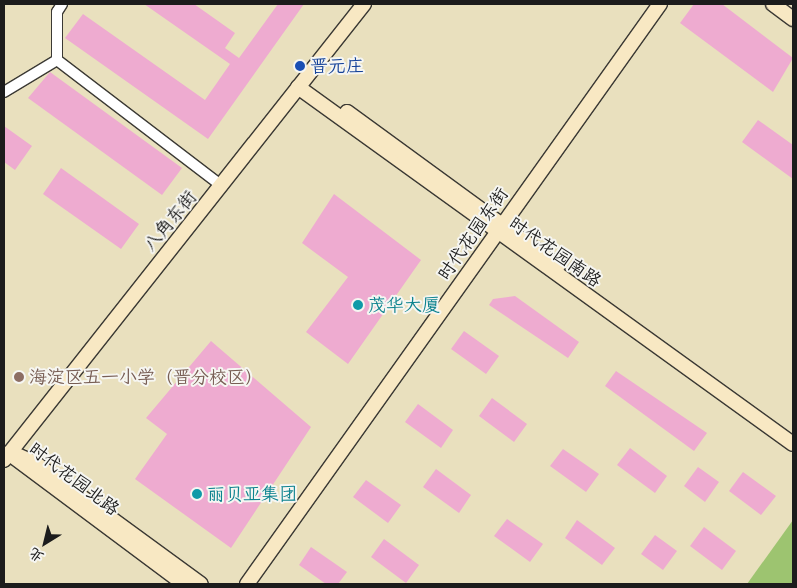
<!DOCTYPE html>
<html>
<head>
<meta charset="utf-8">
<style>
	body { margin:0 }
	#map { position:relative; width:797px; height:588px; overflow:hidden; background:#e9e0be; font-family:"Patrick Hand","LXGW WenKai TC",sans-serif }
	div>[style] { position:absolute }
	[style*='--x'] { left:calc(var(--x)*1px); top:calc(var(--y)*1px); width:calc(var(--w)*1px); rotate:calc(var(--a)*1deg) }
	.green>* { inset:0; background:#9dc470 }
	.building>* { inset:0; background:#eeabd0 }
	.roads { filter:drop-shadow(1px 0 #3b3934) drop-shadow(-1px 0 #3b3934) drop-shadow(0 1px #3b3934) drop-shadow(0 -1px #3b3934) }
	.street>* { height:10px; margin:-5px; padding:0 5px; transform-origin:5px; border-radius:5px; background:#fff }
	.secondary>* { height:14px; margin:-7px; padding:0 7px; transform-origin:7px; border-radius:7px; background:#f8e8c3 }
	.dots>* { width:14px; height:14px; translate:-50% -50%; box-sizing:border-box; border:2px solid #f6f6f2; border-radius:50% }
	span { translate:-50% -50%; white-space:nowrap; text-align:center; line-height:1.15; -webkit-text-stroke:4px #f6f6f2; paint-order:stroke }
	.transit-label { font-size:18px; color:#164399 }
	.left { translate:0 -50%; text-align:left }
	.street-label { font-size:18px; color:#1c1c1c }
	.culture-label { font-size:18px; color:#0d838f }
	.education-label { font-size:18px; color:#785e54 }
	.frame { position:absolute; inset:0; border:5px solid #1c1c1c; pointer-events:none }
	.north { position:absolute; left:20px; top:518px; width:50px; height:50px; -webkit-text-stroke:4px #f6f6f2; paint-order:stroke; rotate:216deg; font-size:14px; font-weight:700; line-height:20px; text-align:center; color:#1c1c1c }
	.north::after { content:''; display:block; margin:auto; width:18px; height:22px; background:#1c1c1c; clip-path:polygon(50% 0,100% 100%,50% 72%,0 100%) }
</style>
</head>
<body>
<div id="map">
	<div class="green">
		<div style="clip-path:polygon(793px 520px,793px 584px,747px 584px)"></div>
	</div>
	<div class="building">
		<div style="clip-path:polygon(144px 4px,194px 4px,235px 33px,225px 48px,239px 58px,278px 4px,304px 4px,208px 139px,65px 38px,83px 14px,205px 100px,230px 64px)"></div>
		<div style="clip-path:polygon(694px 4px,722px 4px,793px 58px,773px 92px,680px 23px)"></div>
		<div style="clip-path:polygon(50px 72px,182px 168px,162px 195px,28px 98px)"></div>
		<div style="clip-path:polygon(758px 120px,793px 145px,793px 179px,742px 142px)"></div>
		<div style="clip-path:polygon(4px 126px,32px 146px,15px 170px,4px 162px)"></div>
		<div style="clip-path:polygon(61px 168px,139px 224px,121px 249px,43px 194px)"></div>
		<div style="clip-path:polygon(334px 194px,421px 260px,348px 364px,306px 332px,348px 277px,302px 243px)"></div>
		<div style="clip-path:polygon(515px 296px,579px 342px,568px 358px,489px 305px,493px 299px)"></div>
		<div style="clip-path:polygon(464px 331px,499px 356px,486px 374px,451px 349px)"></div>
		<div style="clip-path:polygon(211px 341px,311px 427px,231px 548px,135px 479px,167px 434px,146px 418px)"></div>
		<div style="clip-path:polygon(616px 371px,707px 433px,694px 451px,605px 386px)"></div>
		<div style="clip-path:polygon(492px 398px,527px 424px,514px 442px,479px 416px)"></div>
		<div style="clip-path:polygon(418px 404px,453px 430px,441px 448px,405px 422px)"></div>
		<div style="clip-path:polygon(630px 448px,667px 476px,655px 493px,617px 465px)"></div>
		<div style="clip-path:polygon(563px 449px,599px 474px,586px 492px,550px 466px)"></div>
		<div style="clip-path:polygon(698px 467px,719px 482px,705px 502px,684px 486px)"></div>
		<div style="clip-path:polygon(436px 469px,471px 495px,459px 513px,423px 487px)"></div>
		<div style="clip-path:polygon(743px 472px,776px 496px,761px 515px,729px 491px)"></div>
		<div style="clip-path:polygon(366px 480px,401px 505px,388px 523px,353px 497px)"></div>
		<div style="clip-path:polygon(507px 519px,543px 544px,530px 562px,494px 536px)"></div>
		<div style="clip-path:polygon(577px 520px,615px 548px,602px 565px,565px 538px)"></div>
		<div style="clip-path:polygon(704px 527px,736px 551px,722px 570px,690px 546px)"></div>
		<div style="clip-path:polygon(655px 535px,677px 551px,663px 570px,641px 554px)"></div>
		<div style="clip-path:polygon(384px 539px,419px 565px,406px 583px,371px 557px)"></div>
		<div style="clip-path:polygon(311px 547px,347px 572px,338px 584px,326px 584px,299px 565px)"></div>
	</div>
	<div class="roads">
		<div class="street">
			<div style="--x:62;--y:4;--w:9;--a:122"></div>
			<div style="--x:57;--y:12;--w:48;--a:90"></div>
			<div style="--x:57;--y:60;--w:208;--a:37.4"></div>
			<div style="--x:4;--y:92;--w:62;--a:-31.1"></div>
		</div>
		<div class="secondary">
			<div style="--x:773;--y:4;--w:25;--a:37"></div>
			<div style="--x:298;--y:87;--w:610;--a:35.8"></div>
			<div style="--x:347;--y:112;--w:261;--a:36.1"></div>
			<div style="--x:10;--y:452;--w:27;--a:24"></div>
			<div style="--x:35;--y:463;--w:205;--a:36.1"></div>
			<div style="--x:15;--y:458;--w:211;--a:36.7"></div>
			<div style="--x:4;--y:460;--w:581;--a:-51.71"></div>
			<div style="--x:247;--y:584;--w:712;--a:-54.55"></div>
		</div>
	</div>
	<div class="dots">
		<div style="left:300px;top:66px;background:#1a4fb4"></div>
		<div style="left:358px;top:305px;background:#0f9aa8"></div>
		<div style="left:19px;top:377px;background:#8d6e63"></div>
		<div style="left:197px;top:494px;background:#0f9aa8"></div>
	</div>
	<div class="transit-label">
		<span class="left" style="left:310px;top:66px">晋元庄</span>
	</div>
	<div class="street-label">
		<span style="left:170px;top:221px;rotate:-51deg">八角东街</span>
		<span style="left:473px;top:234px;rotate:-55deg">时代花园东街</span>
		<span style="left:555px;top:252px;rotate:35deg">时代花园南路</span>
		<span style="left:74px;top:479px;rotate:37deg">时代花园北路</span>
	</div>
	<div class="culture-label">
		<span class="left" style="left:368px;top:305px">茂华大厦</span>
		<span class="left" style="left:207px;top:494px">丽贝亚集团</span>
	</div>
	<div class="education-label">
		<span class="left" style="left:29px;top:377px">海淀区五一小学（晋分校区）</span>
	</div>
	<div class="frame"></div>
	<div class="north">北</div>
</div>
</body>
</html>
